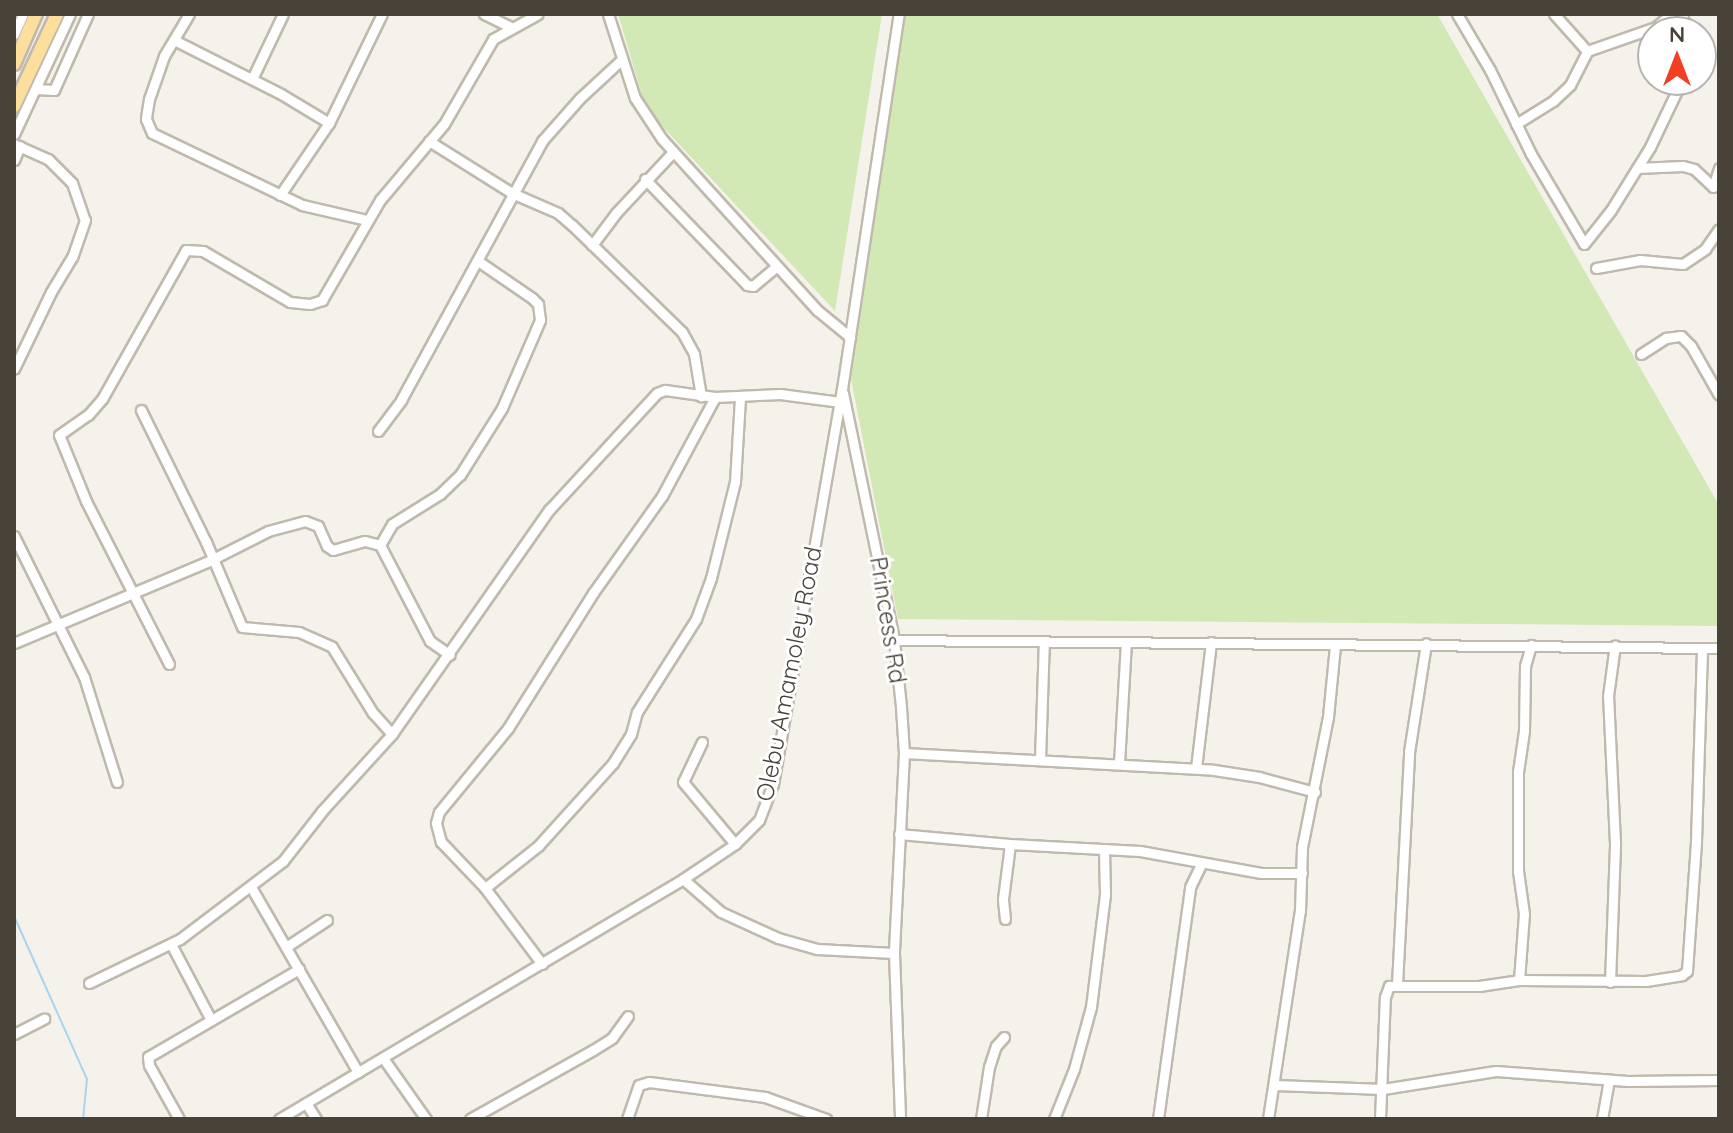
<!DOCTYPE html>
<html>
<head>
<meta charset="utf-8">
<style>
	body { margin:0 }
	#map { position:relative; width:1733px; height:1133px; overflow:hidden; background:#f5f2eb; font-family:Quicksand,sans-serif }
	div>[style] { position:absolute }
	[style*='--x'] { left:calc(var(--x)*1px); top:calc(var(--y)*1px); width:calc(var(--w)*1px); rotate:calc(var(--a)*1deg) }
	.green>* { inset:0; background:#d2e8b5 }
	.stream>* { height:2px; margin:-1px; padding:0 1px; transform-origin:1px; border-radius:1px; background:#a9d4ef }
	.roads { filter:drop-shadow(2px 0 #c0b9ad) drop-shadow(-2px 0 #c0b9ad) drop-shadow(0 2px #c0b9ad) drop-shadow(0 -2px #c0b9ad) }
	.minor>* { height:9px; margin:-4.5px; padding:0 4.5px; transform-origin:4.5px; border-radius:4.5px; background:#fff }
	.major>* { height:12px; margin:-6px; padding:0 6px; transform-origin:6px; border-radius:6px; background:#fcdf9d }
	span { translate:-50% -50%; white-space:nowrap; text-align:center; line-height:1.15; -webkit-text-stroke:6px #fff; paint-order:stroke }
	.street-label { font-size:24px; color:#494239 }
	.frame { position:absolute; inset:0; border:16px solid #494239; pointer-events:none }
	.north { position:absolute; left:1637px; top:16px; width:80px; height:80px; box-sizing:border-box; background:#fff; border:2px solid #b6b3b0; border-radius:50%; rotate:0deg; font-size:22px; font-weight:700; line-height:32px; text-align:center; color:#494239 }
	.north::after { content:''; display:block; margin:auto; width:28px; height:36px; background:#f43e22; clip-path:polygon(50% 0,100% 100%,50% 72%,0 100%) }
</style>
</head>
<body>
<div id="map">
	<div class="green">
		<div style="clip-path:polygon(618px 14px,882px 14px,835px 311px,646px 109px)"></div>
		<div style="clip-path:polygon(905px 14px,1437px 14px,1719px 505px,1719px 626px,898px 619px,851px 379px)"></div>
	</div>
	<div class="stream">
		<div style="--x:14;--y:916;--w:179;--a:65.9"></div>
		<div style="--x:87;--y:1079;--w:40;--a:95.7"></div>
	</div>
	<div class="roads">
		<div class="minor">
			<div style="--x:189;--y:14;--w:49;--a:120.8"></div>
			<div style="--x:164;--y:56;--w:46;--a:109.2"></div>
			<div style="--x:149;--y:99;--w:20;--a:99"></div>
			<div style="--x:146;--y:119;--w:15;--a:67"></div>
			<div style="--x:152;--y:133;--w:166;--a:25.6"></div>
			<div style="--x:302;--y:205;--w:67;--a:13"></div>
			<div style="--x:484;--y:14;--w:30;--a:26"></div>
			<div style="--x:608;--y:14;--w:88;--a:72.2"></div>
			<div style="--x:635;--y:98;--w:49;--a:56.6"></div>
			<div style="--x:662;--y:139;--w:231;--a:47.8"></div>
			<div style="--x:817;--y:310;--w:43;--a:39.3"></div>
			<div style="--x:1457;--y:14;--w:65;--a:59.5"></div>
			<div style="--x:1490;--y:70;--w:93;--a:64"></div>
			<div style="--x:1531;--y:154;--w:104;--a:59.5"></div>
			<div style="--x:1584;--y:244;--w:43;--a:-51.5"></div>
			<div style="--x:1611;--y:210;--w:74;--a:-58.2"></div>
			<div style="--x:1650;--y:147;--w:74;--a:-64.5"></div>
			<div style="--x:1554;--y:14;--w:50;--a:48.3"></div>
			<div style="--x:1682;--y:14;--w:18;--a:77"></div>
			<div style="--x:14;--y:34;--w:22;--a:-66"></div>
			<div style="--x:174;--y:40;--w:120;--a:26.8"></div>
			<div style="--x:281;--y:94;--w:56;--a:31.1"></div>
			<div style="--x:252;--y:79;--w:72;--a:-64.5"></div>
			<div style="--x:36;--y:89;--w:18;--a:3"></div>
			<div style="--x:54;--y:90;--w:83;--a:-65.9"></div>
			<div style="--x:1516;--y:124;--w:44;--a:-31.9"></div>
			<div style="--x:1553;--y:101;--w:23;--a:-43"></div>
			<div style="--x:1570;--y:85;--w:38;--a:-63"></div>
			<div style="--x:1587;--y:51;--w:73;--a:-19.2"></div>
			<div style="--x:1656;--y:27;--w:20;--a:-41"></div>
			<div style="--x:14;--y:134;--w:132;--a:-65"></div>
			<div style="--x:429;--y:141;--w:98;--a:32.1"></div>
			<div style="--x:512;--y:193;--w:50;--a:23.5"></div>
			<div style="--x:558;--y:213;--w:18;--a:41"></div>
			<div style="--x:572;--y:225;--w:153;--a:44.2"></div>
			<div style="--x:682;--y:332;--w:25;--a:61"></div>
			<div style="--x:694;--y:354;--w:43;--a:80.5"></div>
			<div style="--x:14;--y:144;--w:37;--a:24"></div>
			<div style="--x:48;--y:159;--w:34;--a:45"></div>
			<div style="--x:72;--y:183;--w:39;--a:71"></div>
			<div style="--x:85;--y:220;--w:39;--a:109"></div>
			<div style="--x:72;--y:257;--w:41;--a:121"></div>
			<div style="--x:51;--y:292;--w:85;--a:115.7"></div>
			<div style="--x:14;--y:160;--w:15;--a:-67"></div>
			<div style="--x:1637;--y:168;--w:46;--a:-2.5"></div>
			<div style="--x:1683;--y:166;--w:11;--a:15"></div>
			<div style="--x:1694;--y:169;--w:26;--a:43"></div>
			<div style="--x:1713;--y:187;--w:20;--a:-72"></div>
			<div style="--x:645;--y:179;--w:147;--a:46.1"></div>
			<div style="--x:747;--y:285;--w:6;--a:9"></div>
			<div style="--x:753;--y:286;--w:30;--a:-40"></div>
			<div style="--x:280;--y:195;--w:87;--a:-55.8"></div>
			<div style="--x:329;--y:123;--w:121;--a:-64.1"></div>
			<div style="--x:592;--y:245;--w:40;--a:-53"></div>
			<div style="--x:616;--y:213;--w:83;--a:-46.9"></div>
			<div style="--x:1596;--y:268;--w:45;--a:-10.3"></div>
			<div style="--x:1640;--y:260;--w:43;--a:5.3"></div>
			<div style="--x:1683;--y:264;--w:27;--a:-34"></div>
			<div style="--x:1705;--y:249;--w:24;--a:-55"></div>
			<div style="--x:1641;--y:354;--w:30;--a:-33"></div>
			<div style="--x:1666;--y:338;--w:15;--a:-8"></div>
			<div style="--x:1681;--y:336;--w:14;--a:45"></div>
			<div style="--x:1691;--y:346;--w:56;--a:60.3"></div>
			<div style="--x:843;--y:393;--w:252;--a:78.3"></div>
			<div style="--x:894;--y:640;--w:67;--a:84"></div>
			<div style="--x:901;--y:707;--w:46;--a:86.3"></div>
			<div style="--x:904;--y:753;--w:200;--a:92.9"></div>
			<div style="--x:894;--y:953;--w:166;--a:87.9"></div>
			<div style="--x:141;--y:410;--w:147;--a:63.8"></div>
			<div style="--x:206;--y:542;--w:92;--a:67"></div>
			<div style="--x:242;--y:627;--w:57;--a:5"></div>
			<div style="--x:299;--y:632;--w:36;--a:24"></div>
			<div style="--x:332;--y:647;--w:78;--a:58.2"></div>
			<div style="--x:373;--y:713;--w:28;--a:48"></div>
			<div style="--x:378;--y:431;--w:39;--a:-53"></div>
			<div style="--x:401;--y:400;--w:295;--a:-61.4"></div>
			<div style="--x:542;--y:141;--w:57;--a:-48.5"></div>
			<div style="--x:580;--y:98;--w:56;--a:-42.8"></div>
			<div style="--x:14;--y:536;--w:157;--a:63.6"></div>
			<div style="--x:84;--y:677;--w:110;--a:72.6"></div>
			<div style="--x:380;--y:545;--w:24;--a:-60"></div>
			<div style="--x:392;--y:524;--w:57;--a:-32"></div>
			<div style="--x:440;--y:494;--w:28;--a:-44"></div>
			<div style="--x:460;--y:475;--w:79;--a:-57.9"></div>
			<div style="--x:502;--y:408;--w:96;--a:-66.6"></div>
			<div style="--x:540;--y:320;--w:16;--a:-97"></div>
			<div style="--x:538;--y:304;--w:8;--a:-135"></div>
			<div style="--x:532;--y:298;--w:65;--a:-145.6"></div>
			<div style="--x:894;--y:640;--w:825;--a:0.56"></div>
			<div style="--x:14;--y:643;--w:209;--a:-22.8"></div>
			<div style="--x:207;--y:562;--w:68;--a:-26.9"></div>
			<div style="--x:268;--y:531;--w:38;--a:-15"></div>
			<div style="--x:305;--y:521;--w:14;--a:21"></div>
			<div style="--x:318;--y:526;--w:22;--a:66"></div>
			<div style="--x:327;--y:546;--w:7;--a:34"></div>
			<div style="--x:333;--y:550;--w:33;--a:-16"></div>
			<div style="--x:365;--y:541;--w:16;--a:15"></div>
			<div style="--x:380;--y:545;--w:108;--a:62.5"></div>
			<div style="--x:430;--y:641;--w:24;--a:35"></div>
			<div style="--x:169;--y:664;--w:183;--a:-117"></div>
			<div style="--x:86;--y:501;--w:71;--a:-112.2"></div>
			<div style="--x:59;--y:435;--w:35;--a:-35"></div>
			<div style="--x:88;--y:415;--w:21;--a:-49"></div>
			<div style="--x:102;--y:399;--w:171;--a:-60.6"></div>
			<div style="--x:186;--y:250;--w:17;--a:3"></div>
			<div style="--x:203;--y:251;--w:101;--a:30.4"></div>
			<div style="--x:290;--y:302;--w:20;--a:6"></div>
			<div style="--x:310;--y:304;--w:13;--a:-18"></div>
			<div style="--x:322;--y:300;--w:116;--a:-59.9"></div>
			<div style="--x:380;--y:200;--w:99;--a:-49.9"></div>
			<div style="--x:444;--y:124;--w:98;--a:-60"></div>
			<div style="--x:493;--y:39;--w:51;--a:-29.1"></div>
			<div style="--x:702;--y:742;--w:44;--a:115.4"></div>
			<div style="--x:683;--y:782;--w:81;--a:50"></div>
			<div style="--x:904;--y:753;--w:310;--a:3.1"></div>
			<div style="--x:1214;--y:770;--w:46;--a:8.8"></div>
			<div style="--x:1259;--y:777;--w:58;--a:15"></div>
			<div style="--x:1040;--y:759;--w:118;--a:-88.1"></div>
			<div style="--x:1119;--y:763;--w:121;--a:-86.7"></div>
			<div style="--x:1196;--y:768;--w:127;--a:-83.2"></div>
			<div style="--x:899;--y:834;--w:111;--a:5.1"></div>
			<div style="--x:1010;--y:844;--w:130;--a:3.1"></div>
			<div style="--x:1140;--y:851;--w:123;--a:10.3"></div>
			<div style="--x:1261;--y:873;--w:41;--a:0"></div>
			<div style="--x:683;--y:879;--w:50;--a:41"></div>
			<div style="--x:721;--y:912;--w:63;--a:24.5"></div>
			<div style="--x:778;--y:938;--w:41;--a:15.8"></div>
			<div style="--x:817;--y:949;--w:77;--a:3"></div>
			<div style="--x:251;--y:887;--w:214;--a:60"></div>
			<div style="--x:485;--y:888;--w:68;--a:-38.4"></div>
			<div style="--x:538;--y:846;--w:112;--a:-47.9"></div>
			<div style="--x:613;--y:763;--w:34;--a:-58"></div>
			<div style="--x:631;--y:734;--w:23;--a:-75"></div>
			<div style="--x:637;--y:712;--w:110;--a:-57.6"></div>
			<div style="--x:696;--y:619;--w:44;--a:-69.9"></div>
			<div style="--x:711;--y:578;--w:99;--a:-76"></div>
			<div style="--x:735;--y:482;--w:85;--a:-86.6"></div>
			<div style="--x:1005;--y:919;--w:20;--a:-96"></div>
			<div style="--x:1003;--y:899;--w:55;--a:-82.7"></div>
			<div style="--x:171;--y:944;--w:84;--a:62.2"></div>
			<div style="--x:286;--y:947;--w:49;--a:-33.4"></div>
			<div style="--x:542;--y:964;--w:95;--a:-126.9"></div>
			<div style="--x:485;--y:888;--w:64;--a:-133.7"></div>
			<div style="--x:441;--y:842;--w:20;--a:-105"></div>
			<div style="--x:436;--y:823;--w:11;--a:-75"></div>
			<div style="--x:439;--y:812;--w:109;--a:-50.6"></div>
			<div style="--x:508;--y:728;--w:160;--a:-57.8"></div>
			<div style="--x:593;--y:593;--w:119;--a:-54.6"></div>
			<div style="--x:662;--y:496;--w:112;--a:-61.8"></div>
			<div style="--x:1519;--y:980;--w:66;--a:-85.7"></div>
			<div style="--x:1524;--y:914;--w:43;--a:-97.9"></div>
			<div style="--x:1518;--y:871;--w:99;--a:-90"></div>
			<div style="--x:1518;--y:772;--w:41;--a:-81.7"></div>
			<div style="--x:1524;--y:731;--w:65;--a:-89.1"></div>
			<div style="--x:1525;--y:666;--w:22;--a:-74"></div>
			<div style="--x:1610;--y:982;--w:139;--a:-87.9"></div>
			<div style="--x:1615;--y:843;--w:147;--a:-92.7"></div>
			<div style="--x:1608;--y:696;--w:51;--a:-82.2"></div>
			<div style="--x:89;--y:983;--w:101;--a:-25.8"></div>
			<div style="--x:180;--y:939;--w:129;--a:-37.1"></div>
			<div style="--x:283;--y:861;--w:63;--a:-52"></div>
			<div style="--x:322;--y:811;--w:104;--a:-47.7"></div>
			<div style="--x:392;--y:734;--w:274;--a:-55"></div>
			<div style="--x:549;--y:510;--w:159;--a:-47.3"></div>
			<div style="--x:657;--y:393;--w:9;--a:-21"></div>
			<div style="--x:665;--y:390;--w:50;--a:8"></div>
			<div style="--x:715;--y:397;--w:65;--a:-2.6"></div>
			<div style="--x:780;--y:394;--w:61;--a:7.6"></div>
			<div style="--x:1397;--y:984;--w:232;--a:-87"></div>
			<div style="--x:1409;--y:752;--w:110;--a:-81.1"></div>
			<div style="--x:14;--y:1034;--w:34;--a:-27"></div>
			<div style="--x:383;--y:1058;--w:75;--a:54.8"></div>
			<div style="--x:1275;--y:1085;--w:108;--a:2.1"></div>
			<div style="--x:1383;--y:1089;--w:114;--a:-9.1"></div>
			<div style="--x:1496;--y:1071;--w:132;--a:4.3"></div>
			<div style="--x:1628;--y:1081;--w:91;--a:-0.6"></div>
			<div style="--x:306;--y:1103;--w:19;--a:58"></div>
			<div style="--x:179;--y:1119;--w:62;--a:-119.1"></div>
			<div style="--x:149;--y:1065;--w:8;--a:-97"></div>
			<div style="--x:148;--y:1057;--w:175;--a:-30.2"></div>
			<div style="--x:279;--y:1119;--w:470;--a:-30.7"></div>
			<div style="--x:683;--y:879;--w:63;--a:-33.9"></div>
			<div style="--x:735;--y:844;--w:34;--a:-45"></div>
			<div style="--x:759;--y:820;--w:39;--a:-69"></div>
			<div style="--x:773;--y:784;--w:401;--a:-80.1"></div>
			<div style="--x:842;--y:389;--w:379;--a:-81.4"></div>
			<div style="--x:470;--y:1119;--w:141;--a:-29.3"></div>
			<div style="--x:593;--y:1050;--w:22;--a:-32"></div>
			<div style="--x:612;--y:1038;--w:27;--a:-54"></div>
			<div style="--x:627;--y:1119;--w:36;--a:-71"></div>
			<div style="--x:639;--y:1085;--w:10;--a:-17"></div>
			<div style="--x:649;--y:1082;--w:117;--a:7.4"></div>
			<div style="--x:765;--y:1097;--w:65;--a:19.8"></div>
			<div style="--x:981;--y:1119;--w:53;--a:-81.3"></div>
			<div style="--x:989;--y:1067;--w:22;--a:-72"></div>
			<div style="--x:996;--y:1046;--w:12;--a:-48"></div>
			<div style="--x:1054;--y:1119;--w:54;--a:-68.2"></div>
			<div style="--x:1074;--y:1069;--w:64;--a:-74.7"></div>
			<div style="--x:1091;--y:1007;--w:114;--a:-82.9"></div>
			<div style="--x:1105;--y:894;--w:45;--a:-91.3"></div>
			<div style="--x:1158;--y:1119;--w:234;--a:-82.1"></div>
			<div style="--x:1190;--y:887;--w:25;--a:-64"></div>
			<div style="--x:1268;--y:1119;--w:210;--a:-81.3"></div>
			<div style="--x:1300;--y:911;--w:64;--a:-88.2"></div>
			<div style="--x:1302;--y:847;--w:133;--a:-78.7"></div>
			<div style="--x:1328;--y:717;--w:71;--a:-84.4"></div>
			<div style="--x:1380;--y:1119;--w:122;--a:-87.7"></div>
			<div style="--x:1385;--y:997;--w:12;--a:-70"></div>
			<div style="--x:1389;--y:986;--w:90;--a:0"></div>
			<div style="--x:1479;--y:986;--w:40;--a:-8.5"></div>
			<div style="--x:1519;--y:980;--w:127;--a:0.5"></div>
			<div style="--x:1646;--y:981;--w:36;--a:-9"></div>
			<div style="--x:1682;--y:975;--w:6;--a:-39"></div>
			<div style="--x:1687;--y:971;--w:130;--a:-86"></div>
			<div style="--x:1696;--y:841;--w:192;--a:-88.2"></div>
			<div style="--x:1602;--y:1119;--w:40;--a:-80"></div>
		</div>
		<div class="major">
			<div style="--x:14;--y:64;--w:55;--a:-66.3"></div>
			<div style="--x:14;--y:106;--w:102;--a:-64.9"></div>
		</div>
	</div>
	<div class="street-label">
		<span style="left:888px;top:620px;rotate:81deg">Princess Rd</span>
		<span style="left:789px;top:674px;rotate:-79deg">Olebu Amamoley Road</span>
	</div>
	<div class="frame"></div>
	<div class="north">N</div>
</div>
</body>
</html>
